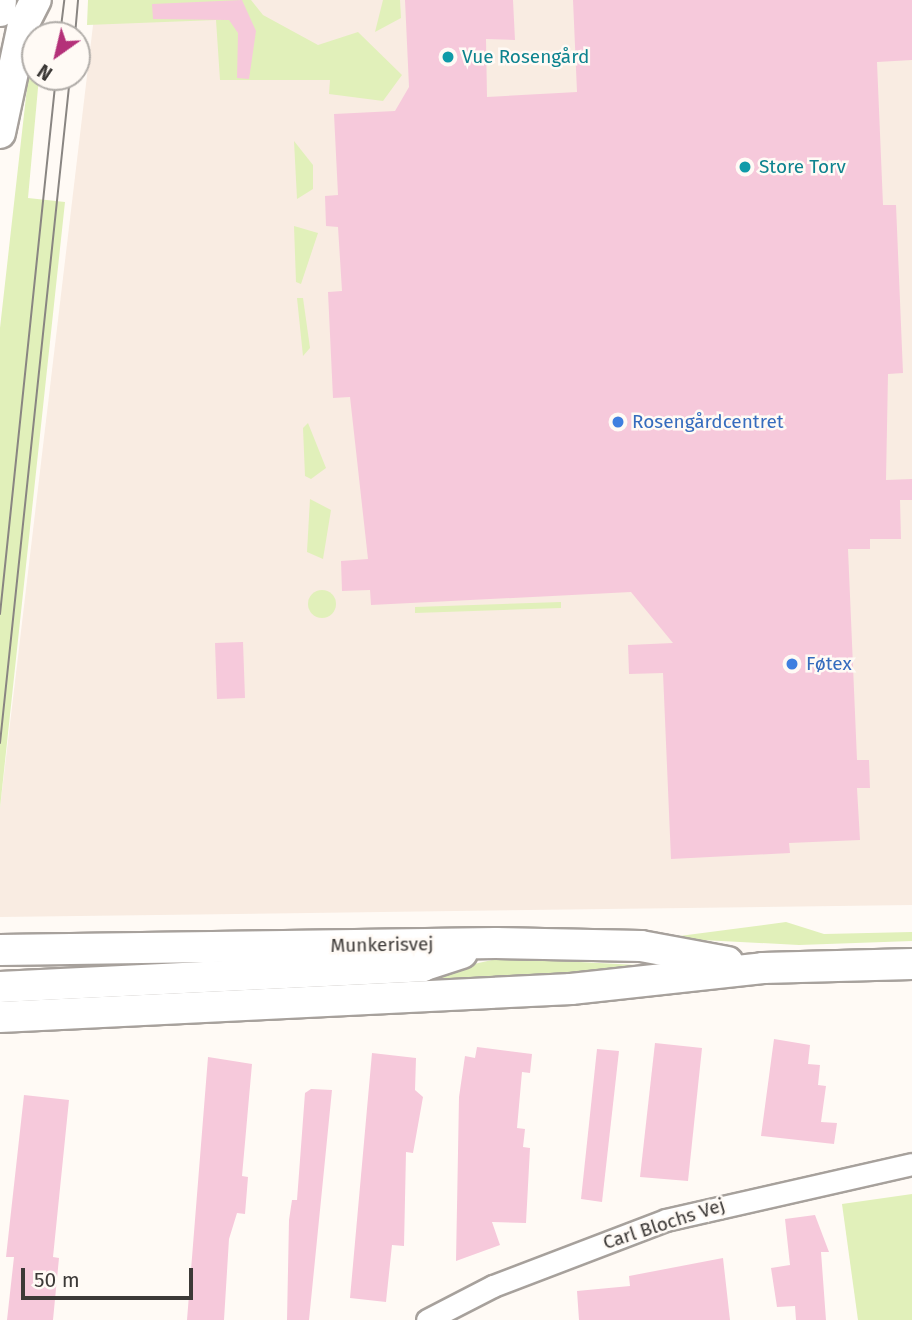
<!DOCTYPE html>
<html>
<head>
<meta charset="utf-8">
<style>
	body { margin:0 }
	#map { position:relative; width:912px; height:1320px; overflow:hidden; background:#fffaf5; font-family:"Fira Sans",sans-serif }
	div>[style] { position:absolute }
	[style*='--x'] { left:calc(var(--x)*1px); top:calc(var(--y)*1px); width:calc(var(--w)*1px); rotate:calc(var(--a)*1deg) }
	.built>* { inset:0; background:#f9ece2 }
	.green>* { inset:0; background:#e1f0ba }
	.round { border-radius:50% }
	.building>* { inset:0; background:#f6c9db }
	.roads { filter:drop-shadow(2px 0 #a7a19c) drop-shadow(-2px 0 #a7a19c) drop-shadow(0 2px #a7a19c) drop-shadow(0 -2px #a7a19c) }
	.minor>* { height:21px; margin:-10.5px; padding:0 10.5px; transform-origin:10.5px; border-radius:10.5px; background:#fff }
	.secondary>* { height:30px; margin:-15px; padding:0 15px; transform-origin:15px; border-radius:15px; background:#fff }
	.tram>* { height:2px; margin:-1px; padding:0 1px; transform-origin:1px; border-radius:1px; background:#898582 }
	.dots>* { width:19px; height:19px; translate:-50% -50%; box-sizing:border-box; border:4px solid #fffaf5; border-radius:50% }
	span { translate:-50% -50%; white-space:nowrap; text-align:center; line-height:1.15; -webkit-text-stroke:5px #fffaf5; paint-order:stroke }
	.culture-label { font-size:19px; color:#0d838f }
	.left { translate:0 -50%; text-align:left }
	.shop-label { font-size:19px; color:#366cbe }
	.street-label { font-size:19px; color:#3c3937 }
	.north { position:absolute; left:21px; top:21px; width:70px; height:70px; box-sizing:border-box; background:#fffaf5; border:2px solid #b1ada9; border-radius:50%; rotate:214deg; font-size:19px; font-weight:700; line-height:28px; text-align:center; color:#3c3937 }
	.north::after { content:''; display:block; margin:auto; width:24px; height:32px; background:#b43179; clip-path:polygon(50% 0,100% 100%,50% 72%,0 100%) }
	.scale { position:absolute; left:21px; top:1268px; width:172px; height:32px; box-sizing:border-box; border:4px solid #3c3937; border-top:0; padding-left:9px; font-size:21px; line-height:24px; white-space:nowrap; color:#3c3937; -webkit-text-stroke:5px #fffaf5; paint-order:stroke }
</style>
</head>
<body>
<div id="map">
	<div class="built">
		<div style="clip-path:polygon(96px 0,912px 0,912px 905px,0 917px,0 808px)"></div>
	</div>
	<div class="green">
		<div style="clip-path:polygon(88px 0,251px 0,263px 15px,318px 45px,358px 32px,402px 75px,383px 101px,329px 94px,330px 80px,220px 80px,216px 20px,87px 25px)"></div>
		<div style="clip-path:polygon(383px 0,400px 0,401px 18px,375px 32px)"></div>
		<div style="clip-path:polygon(29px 70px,39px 77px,28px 198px,65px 202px,0 808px,0 328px)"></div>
		<div style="clip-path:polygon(294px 141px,313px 165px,313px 189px,297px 199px)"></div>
		<div style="clip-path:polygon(294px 226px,318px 233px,301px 284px,296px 282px)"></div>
		<div style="clip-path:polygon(297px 298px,303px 298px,310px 348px,303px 356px)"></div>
		<div style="clip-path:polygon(308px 423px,326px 468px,311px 479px,305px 476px,303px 428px)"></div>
		<div style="clip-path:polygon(310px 499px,331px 510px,323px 559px,307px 552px)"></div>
		<div class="round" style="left:308px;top:590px;width:28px;height:28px"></div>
		<div style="clip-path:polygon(561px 602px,561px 608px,415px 613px,415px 607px)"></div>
		<div style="clip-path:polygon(786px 922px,824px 934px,912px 932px,912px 941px,799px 945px,664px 938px)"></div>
		<div style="clip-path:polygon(501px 958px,675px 967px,676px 973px,402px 980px)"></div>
		<div style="clip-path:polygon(912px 1194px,912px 1320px,858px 1320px,842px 1204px)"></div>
	</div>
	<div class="building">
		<div style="clip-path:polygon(242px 0,256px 31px,249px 79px,237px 78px,238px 33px,229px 20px,153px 19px,152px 4px)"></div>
		<div style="clip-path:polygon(405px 0,513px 0,515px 40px,486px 39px,487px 97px,577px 92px,573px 0,912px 0,912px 60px,877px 62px,883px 205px,896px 205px,903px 373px,888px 374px,886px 480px,912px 479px,912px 500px,900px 500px,901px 539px,870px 539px,870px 549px,848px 549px,857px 760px,869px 760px,870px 788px,857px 788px,860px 840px,789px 843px,790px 853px,671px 859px,663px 673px,629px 674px,628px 645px,673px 643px,631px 592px,371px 605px,370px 590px,342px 591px,341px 561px,368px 559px,350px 397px,333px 398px,328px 292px,342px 291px,338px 227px,326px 226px,325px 196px,338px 195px,334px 114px,395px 111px,409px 87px)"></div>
		<div style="clip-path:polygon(243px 642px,245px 698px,217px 699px,215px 643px)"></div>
		<div style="clip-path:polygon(774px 1039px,810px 1045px,808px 1064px,820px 1065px,818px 1085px,826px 1086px,821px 1122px,837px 1123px,834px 1144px,761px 1136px)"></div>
		<div style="clip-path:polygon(655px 1043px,702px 1048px,688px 1181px,640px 1177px)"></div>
		<div style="clip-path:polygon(477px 1047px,532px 1054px,530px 1073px,522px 1072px,517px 1128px,525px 1129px,523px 1147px,530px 1148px,526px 1223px,492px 1222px,500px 1245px,456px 1261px,459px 1097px,465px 1056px,475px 1058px)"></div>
		<div style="clip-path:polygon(597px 1049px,619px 1051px,602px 1202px,581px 1199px)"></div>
		<div style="clip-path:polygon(372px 1053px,416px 1058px,415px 1090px,423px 1097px,413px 1153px,406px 1152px,404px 1246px,392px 1245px,386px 1302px,350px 1298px)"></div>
		<div style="clip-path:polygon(208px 1057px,252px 1064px,242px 1176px,248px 1177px,245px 1214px,237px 1213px,229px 1239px,224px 1320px,187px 1320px)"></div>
		<div style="clip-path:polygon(311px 1089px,332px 1090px,309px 1320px,287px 1320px,289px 1220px,292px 1200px,297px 1200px,305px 1093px)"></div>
		<div style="clip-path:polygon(24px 1095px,69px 1100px,53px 1257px,59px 1258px,53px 1320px,7px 1320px,14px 1257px,6px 1257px)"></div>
		<div style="clip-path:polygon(815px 1215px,829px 1252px,821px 1252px,826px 1320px,796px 1320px,795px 1306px,777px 1307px,771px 1268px,790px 1265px,785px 1219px)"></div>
		<div style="clip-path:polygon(723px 1258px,730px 1320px,579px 1320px,577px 1291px,630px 1286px,629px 1276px)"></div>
	</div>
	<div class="roads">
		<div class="minor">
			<div style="--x:427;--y:1320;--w:74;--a:-27.3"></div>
			<div style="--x:493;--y:1286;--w:185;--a:-20.9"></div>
			<div style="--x:666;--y:1220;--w:252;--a:-12.8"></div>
		</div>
		<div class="secondary">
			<div style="--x:0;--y:11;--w:11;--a:-85"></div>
			<div style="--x:0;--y:133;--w:110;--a:-78"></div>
			<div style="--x:23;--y:25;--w:28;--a:-63"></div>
			<div style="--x:0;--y:950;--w:496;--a:-0.8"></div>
			<div style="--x:496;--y:943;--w:145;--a:1.2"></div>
			<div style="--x:641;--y:946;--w:88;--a:10.4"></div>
			<div style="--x:0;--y:987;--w:423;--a:-2.8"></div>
			<div style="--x:422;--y:966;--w:42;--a:-18"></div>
			<div style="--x:0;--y:1017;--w:572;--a:-2.81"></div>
			<div style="--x:571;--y:989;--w:193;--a:-6.2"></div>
			<div style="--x:763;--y:968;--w:149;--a:-1.5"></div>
		</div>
	</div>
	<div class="tram">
		<div style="--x:60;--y:35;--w:35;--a:-83"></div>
		<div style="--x:75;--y:35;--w:35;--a:-85"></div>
		<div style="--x:0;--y:614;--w:540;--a:-84.05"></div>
		<div style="--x:0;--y:743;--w:670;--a:-84"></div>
	</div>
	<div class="dots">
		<div style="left:448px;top:57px;background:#0f9aa8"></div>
		<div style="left:745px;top:167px;background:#0f9aa8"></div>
		<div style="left:618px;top:422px;background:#3f7fe0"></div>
		<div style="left:792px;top:664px;background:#3f7fe0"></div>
	</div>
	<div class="culture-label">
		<span class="left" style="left:462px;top:57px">Vue Rosengård</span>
		<span class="left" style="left:759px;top:167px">Store Torv</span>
	</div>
	<div class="shop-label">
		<span class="left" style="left:632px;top:422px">Rosengårdcentret</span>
		<span class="left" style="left:806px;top:664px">Føtex</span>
	</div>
	<div class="street-label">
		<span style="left:382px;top:945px;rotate:-1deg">Munkerisvej</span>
		<span style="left:664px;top:1224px;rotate:-18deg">Carl Blochs Vej</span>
	</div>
	<div class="north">N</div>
	<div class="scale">50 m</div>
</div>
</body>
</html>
